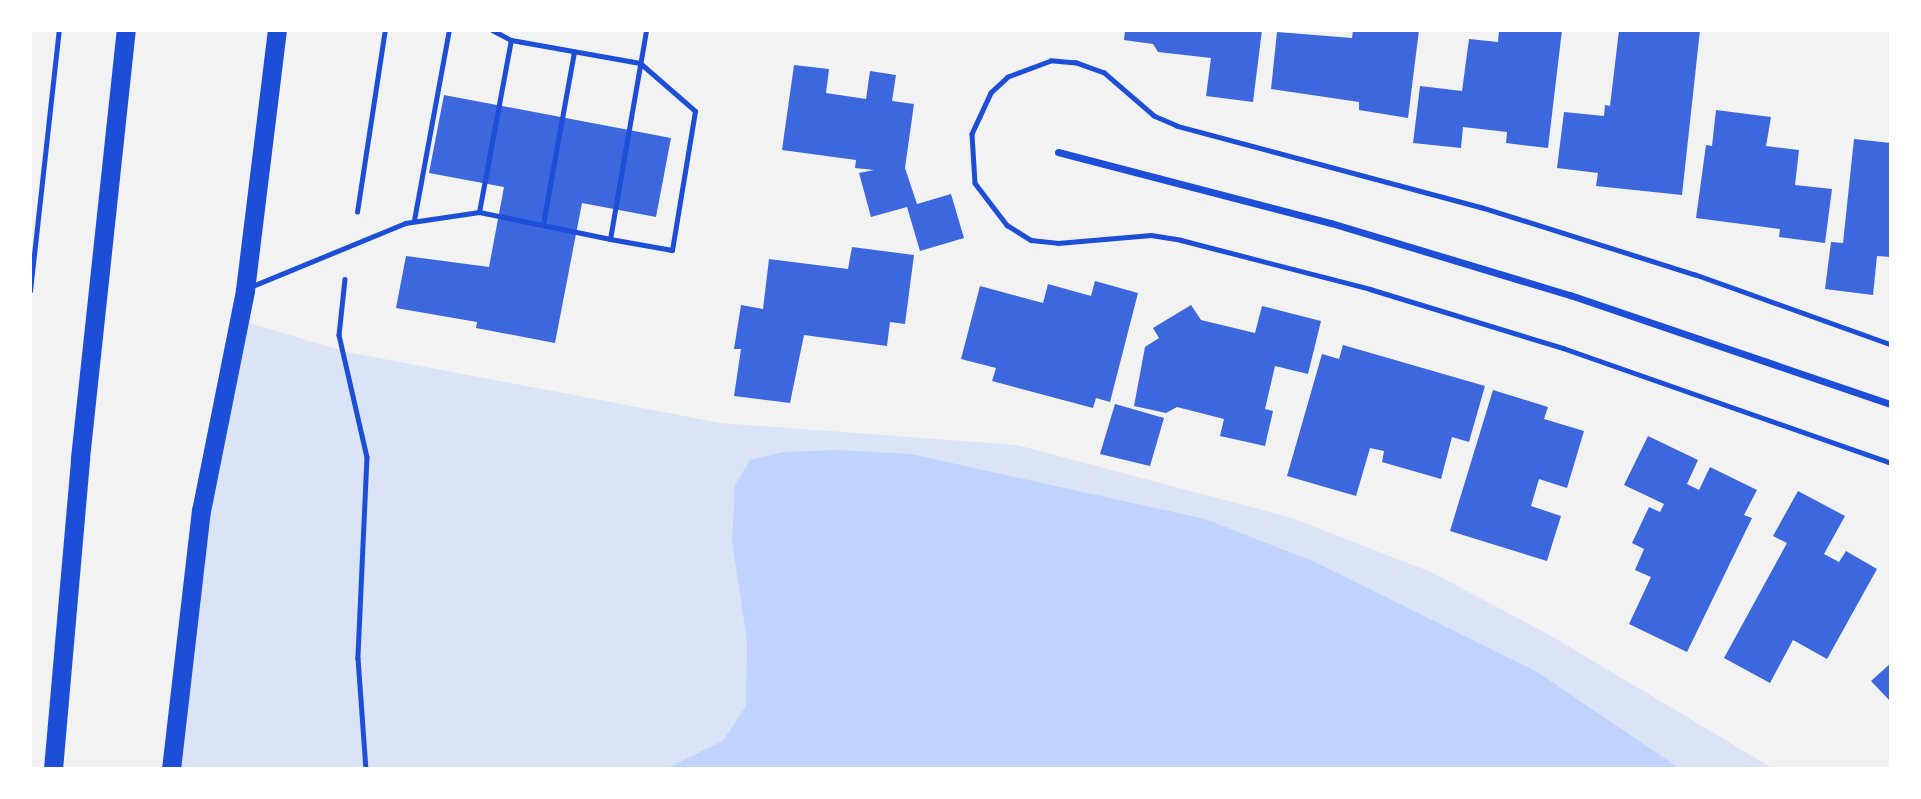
<!DOCTYPE html>
<html>
<head>
<meta charset="utf-8">
<style>
	body { margin:0 }
	#map { position:relative; width:1921px; height:799px; overflow:hidden; background:#f2f2f2; font-family:"Source Sans 3",sans-serif }
	div>[style] { position:absolute }
	[style*='--x'] { left:calc(var(--x)*1px); top:calc(var(--y)*1px); width:calc(var(--w)*1px); rotate:calc(var(--a)*1deg) }
	.green>* { inset:0; background:#dbe4f7 }
	.water>* { inset:0; background:#bfd3fe }
	.building>* { inset:0; background:#3d67dc }
	.path>* { height:4.5px; margin:-2.25px; padding:0 2.25px; transform-origin:2.25px; border-radius:2.25px; background:#1d4ed8 }
	.service>* { height:5px; margin:-2.5px; padding:0 2.5px; transform-origin:2.5px; border-radius:2.5px; background:#1d4ed8 }
	.minor>* { height:7px; margin:-3.5px; padding:0 3.5px; transform-origin:3.5px; border-radius:3.5px; background:#1d4ed8 }
	.trunk>* { height:19px; margin:-9.5px; padding:0 9.5px; transform-origin:9.5px; border-radius:9.5px; background:#1d4ed8 }
	span { translate:-50% -50%; white-space:nowrap; text-align:center; line-height:1.15; -webkit-text-stroke:6px #fff; paint-order:stroke }
	.frame { position:absolute; inset:0; border:32px solid #fff; pointer-events:none }
</style>
</head>
<body>
<div id="map">
	<div class="green">
		<div style="clip-path:polygon(239px 320px,347px 352px,721px 423px,1017px 445px,1289px 517px,1431px 572px,1553px 637px,1774px 769px,171px 769px)"></div>
	</div>
	<div class="water">
		<div style="clip-path:polygon(836px 450px,911px 454px,1205px 519px,1315px 562px,1539px 673px,1680px 769px,665px 769px,723px 741px,746px 706px,747px 641px,732px 541px,735px 485px,750px 460px,784px 452px)"></div>
	</div>
	<div class="building">
		<div style="clip-path:polygon(1125px 30px,1262px 30px,1253px 102px,1206px 96px,1211px 58px,1158px 52px,1153px 44px,1124px 40px)"></div>
		<div style="clip-path:polygon(1353px 30px,1419px 30px,1408px 118px,1359px 110px,1359px 102px,1271px 89px,1277px 32px,1352px 38px)"></div>
		<div style="clip-path:polygon(1499px 30px,1562px 30px,1548px 148px,1506px 143px,1507px 132px,1463px 127px,1461px 148px,1413px 143px,1420px 86px,1462px 91px,1469px 39px,1498px 42px)"></div>
		<div style="clip-path:polygon(1619px 30px,1700px 30px,1682px 195px,1596px 186px,1598px 173px,1557px 168px,1564px 112px,1604px 116px,1605px 105px,1610px 106px)"></div>
		<div style="clip-path:polygon(794px 65px,829px 69px,826px 93px,866px 99px,870px 71px,896px 75px,892px 101px,914px 104px,905px 168px,917px 204px,951px 194px,964px 238px,920px 251px,907px 207px,871px 217px,859px 173px,874px 170px,855px 168px,856px 160px,782px 150px)"></div>
		<div style="clip-path:polygon(444px 95px,671px 138px,656px 217px,582px 203px,555px 343px,476px 328px,477px 322px,396px 308px,406px 256px,489px 267px,504px 187px,429px 173px)"></div>
		<div style="clip-path:polygon(1716px 110px,1771px 117px,1766px 146px,1799px 150px,1795px 185px,1832px 189px,1825px 243px,1779px 237px,1780px 229px,1696px 218px,1706px 145px,1712px 146px)"></div>
		<div style="clip-path:polygon(1854px 139px,1891px 143px,1891px 257px,1877px 256px,1873px 295px,1825px 289px,1831px 242px,1843px 243px)"></div>
		<div style="clip-path:polygon(852px 247px,914px 255px,905px 324px,890px 322px,887px 346px,804px 335px,790px 403px,734px 396px,741px 349px,734px 349px,741px 305px,763px 309px,769px 259px,848px 269px)"></div>
		<div style="clip-path:polygon(1095px 281px,1138px 293px,1110px 402px,1096px 398px,1093px 408px,992px 381px,996px 368px,961px 359px,980px 286px,1043px 303px,1048px 284px,1091px 296px)"></div>
		<div style="clip-path:polygon(1191px 305px,1201px 320px,1255px 333px,1262px 306px,1321px 321px,1308px 374px,1275px 366px,1265px 409px,1273px 411px,1265px 446px,1220px 436px,1224px 419px,1177px 407px,1166px 413px,1134px 406px,1145px 347px,1159px 338px,1153px 328px)"></div>
		<div style="clip-path:polygon(1343px 345px,1485px 386px,1469px 442px,1452px 437px,1441px 479px,1382px 462px,1384px 451px,1370px 448px,1356px 496px,1287px 476px,1322px 354px,1339px 359px)"></div>
		<div style="clip-path:polygon(1493px 390px,1548px 407px,1544px 419px,1584px 431px,1567px 488px,1539px 479px,1531px 506px,1561px 516px,1547px 561px,1450px 531px)"></div>
		<div style="clip-path:polygon(1115px 404px,1164px 418px,1150px 466px,1100px 454px)"></div>
		<div style="clip-path:polygon(1648px 436px,1698px 460px,1687px 484px,1699px 490px,1710px 467px,1757px 490px,1744px 515px,1752px 518px,1687px 652px,1629px 624px,1651px 577px,1635px 570px,1644px 549px,1632px 543px,1649px 507px,1660px 512px,1664px 504px,1624px 485px)"></div>
		<div style="clip-path:polygon(1798px 491px,1845px 516px,1824px 554px,1839px 562px,1846px 551px,1877px 569px,1827px 659px,1793px 640px,1770px 683px,1724px 658px,1787px 543px,1773px 536px)"></div>
		<div style="clip-path:polygon(1891px 663px,1891px 702px,1871px 681px)"></div>
	</div>
	<div class="path">
		<div style="--x:357;--y:212;--w:184;--a:-81.3"></div>
		<div style="--x:345;--y:279;--w:56;--a:96.1"></div>
		<div style="--x:339;--y:335;--w:125;--a:77.1"></div>
		<div style="--x:367;--y:457;--w:201;--a:92.6"></div>
		<div style="--x:358;--y:658;--w:111;--a:85.9"></div>
		<div style="--x:30;--y:291;--w:263;--a:-83.7"></div>
		<div style="--x:1891;--y:345;--w:208;--a:-160.3"></div>
		<div style="--x:1695;--y:275;--w:223;--a:-162.5"></div>
		<div style="--x:1482;--y:208;--w:316;--a:-165"></div>
		<div style="--x:1177;--y:126;--w:25;--a:-157"></div>
		<div style="--x:1154;--y:116;--w:66;--a:-139.3"></div>
		<div style="--x:1104;--y:73;--w:30;--a:-160"></div>
		<div style="--x:1076;--y:63;--w:25;--a:-175"></div>
		<div style="--x:1051;--y:61;--w:46;--a:159.6"></div>
		<div style="--x:1008;--y:77;--w:23;--a:137"></div>
		<div style="--x:991;--y:93;--w:45;--a:114.9"></div>
		<div style="--x:972;--y:134;--w:49;--a:86.5"></div>
		<div style="--x:975;--y:183;--w:53;--a:52.7"></div>
		<div style="--x:1007;--y:225;--w:28;--a:32"></div>
		<div style="--x:1031;--y:240;--w:27;--a:6"></div>
		<div style="--x:1058;--y:243;--w:93;--a:-4.9"></div>
		<div style="--x:1151;--y:235;--w:30;--a:9"></div>
		<div style="--x:1181;--y:240;--w:195;--a:14.5"></div>
		<div style="--x:1370;--y:289;--w:202;--a:17"></div>
		<div style="--x:1563;--y:348;--w:348;--a:19.3"></div>
	</div>
	<div class="service">
		<div style="--x:492;--y:30;--w:21;--a:28"></div>
		<div style="--x:511;--y:40;--w:131;--a:10.1"></div>
		<div style="--x:640;--y:63;--w:73;--a:41.1"></div>
		<div style="--x:695;--y:111;--w:141;--a:99.4"></div>
		<div style="--x:672;--y:250;--w:63;--a:-169.9"></div>
		<div style="--x:479;--y:212;--w:134;--a:11.6"></div>
		<div style="--x:610;--y:239;--w:212;--a:-80.2"></div>
		<div style="--x:414;--y:220;--w:193;--a:-79.6"></div>
		<div style="--x:543;--y:224;--w:175;--a:-79.8"></div>
		<div style="--x:250;--y:287;--w:168;--a:-22.4"></div>
		<div style="--x:405;--y:223;--w:75;--a:-8.5"></div>
		<div style="--x:479;--y:212;--w:175;--a:-79.5"></div>
	</div>
	<div class="minor">
		<div style="--x:1058;--y:152;--w:282;--a:14.6"></div>
		<div style="--x:1331;--y:223;--w:250;--a:16.8"></div>
		<div style="--x:1570;--y:295;--w:339;--a:18.8"></div>
	</div>
	<div class="trunk">
		<div style="--x:53;--y:769;--w:312;--a:-85"></div>
		<div style="--x:80;--y:458;--w:430;--a:-83.9"></div>
		<div style="--x:171;--y:769;--w:260;--a:-83.4"></div>
		<div style="--x:201;--y:511;--w:225;--a:-78.7"></div>
		<div style="--x:245;--y:290;--w:262;--a:-83"></div>
	</div>
	<div class="frame"></div>
</div>
</body>
</html>
